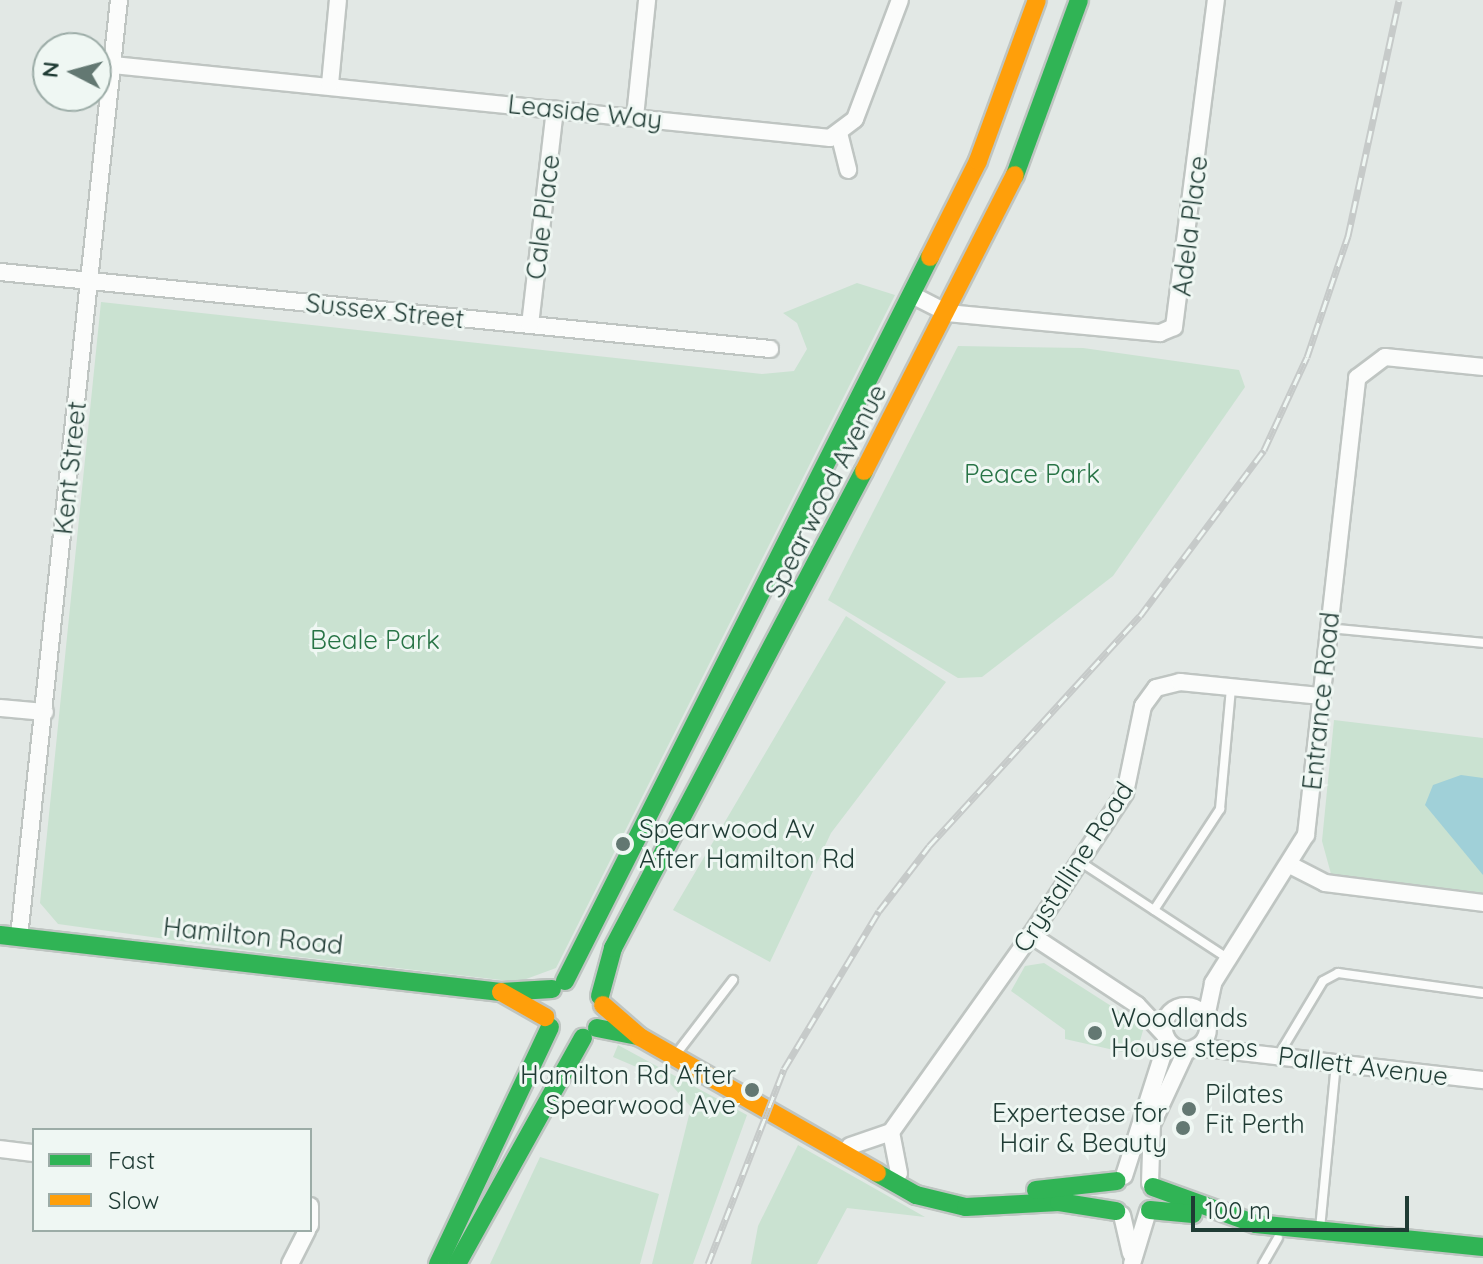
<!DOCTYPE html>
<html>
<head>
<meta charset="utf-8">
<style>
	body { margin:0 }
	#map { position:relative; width:1483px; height:1264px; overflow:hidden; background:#e2e8e5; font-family:Quicksand,sans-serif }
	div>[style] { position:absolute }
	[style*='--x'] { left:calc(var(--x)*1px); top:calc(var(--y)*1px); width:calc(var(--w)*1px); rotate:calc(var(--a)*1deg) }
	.green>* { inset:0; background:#cae2d1 }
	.water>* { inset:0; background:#a0d0d8 }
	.roads { filter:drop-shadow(2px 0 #bfc5c2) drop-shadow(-2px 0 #bfc5c2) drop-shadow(0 2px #bfc5c2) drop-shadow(0 -2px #bfc5c2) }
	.lane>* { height:8px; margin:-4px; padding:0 4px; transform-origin:4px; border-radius:4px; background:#fbfcfb }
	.street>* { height:16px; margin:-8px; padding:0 8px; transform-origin:8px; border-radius:8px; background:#fbfcfb }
	.street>.ring { margin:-8px; padding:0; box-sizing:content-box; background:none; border:16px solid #fbfcfb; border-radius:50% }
	.fast>* { height:18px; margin:-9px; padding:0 9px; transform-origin:9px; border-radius:9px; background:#30b455 }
	.slow>* { height:18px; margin:-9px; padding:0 9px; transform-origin:9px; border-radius:9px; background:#ff9f0a }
	.rail>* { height:7px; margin-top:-3.5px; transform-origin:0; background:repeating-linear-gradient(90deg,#eff7f3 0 12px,#c6cac9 0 24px); box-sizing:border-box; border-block:2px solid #c6cac9 }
	.dots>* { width:22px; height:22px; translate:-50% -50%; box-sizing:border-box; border:4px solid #eff7f3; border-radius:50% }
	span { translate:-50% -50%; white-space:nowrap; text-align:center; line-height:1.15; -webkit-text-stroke:6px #eff7f3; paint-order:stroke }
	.street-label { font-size:26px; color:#1f3b34 }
	.park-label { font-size:26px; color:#287446 }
	.poi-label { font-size:26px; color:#1f3b34 }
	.left { translate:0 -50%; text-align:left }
	.right { translate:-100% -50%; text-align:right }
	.legend { position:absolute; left:32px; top:1128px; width:280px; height:104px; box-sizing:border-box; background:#eff7f3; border:2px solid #9caca7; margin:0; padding:10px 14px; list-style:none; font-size:24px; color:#1f3b34 }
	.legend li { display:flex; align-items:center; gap:16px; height:40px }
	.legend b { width:40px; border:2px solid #9caca7 }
	.north { position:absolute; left:32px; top:32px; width:80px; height:80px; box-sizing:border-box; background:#eff7f3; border:2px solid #9caca7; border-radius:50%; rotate:276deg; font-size:22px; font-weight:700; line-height:32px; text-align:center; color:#1f3b34 }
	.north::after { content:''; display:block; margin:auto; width:28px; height:36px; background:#637872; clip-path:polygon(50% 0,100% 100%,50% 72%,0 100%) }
	.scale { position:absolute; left:1191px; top:1196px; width:218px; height:36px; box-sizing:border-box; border:4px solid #1f3b34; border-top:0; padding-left:10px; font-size:24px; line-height:28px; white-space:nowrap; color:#1f3b34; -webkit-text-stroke:6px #eff7f3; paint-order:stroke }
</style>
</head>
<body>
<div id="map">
	<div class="green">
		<div style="clip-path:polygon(857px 283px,895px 295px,556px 968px,518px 982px,266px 953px,58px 924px,40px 903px,101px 302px,762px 374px,794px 371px,807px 349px,797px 323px,783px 313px)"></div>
		<div style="clip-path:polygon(958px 346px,1083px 348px,1239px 370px,1245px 387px,1113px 576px,982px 677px,958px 678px,828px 600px)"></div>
		<div style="clip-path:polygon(846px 616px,946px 682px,831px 833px,770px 962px,673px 910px)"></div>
		<div style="clip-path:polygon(1334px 720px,1483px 738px,1483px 895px,1331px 874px,1322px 841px)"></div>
		<div style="clip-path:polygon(1044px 963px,1144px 1027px,1136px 1055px,1065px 1039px,1065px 1030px,1011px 991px,1025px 966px)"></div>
		<div style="clip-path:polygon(618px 1045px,747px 1115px,693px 1264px,652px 1264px,691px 1107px,667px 1080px,613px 1057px)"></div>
		<div style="clip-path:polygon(798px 1145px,925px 1217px,847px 1208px,817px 1264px,751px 1264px,758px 1226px)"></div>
		<div style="clip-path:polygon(540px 1157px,659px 1194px,640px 1264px,490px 1264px)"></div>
	</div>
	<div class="water">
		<div style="clip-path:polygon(1461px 775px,1483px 778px,1483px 875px,1425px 805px,1433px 785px)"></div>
	</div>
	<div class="roads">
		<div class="lane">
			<div style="--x:1328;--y:628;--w:156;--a:5.5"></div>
			<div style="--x:1079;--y:861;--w:179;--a:33.2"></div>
			<div style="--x:1154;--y:910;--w:121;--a:-56.8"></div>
			<div style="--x:1220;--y:809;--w:121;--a:-84.8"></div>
			<div style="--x:677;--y:1053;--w:92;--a:-52.5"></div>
			<div style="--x:1278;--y:1056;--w:87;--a:-59"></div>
			<div style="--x:1323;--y:981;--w:17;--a:-28"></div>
			<div style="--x:1338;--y:973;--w:146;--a:7.9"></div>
			<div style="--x:1320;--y:1229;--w:167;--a:-84.5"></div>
			<div style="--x:1263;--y:1264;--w:30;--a:-60"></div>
		</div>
		<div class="street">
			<div style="--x:113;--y:65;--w:721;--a:5.81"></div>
			<div style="--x:830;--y:138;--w:31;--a:-37"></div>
			<div style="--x:855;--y:119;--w:127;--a:-69.3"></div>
			<div style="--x:330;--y:84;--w:84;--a:-84.6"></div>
			<div style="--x:635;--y:117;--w:118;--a:-84.1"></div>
			<div style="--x:840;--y:137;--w:34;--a:76"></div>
			<div style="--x:0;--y:272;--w:774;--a:5.71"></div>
			<div style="--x:912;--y:295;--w:39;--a:27"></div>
			<div style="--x:947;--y:313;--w:214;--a:5.4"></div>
			<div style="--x:1160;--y:333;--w:15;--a:-23"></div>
			<div style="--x:1174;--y:327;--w:330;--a:-82.7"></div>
			<div style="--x:530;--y:325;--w:217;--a:-83.4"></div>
			<div style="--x:0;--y:708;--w:45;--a:5.1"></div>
			<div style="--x:1292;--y:866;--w:37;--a:27"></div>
			<div style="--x:1325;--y:883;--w:159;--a:7.2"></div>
			<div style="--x:1031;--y:935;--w:127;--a:33.4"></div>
			<div style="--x:1137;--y:1005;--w:40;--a:47"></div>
			<div style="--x:19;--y:937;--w:942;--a:-83.91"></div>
			<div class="ring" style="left:1164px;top:1006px;width:28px;height:28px"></div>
			<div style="--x:1206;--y:1017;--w:35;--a:-78"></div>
			<div style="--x:1213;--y:983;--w:175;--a:-57.9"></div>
			<div style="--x:1306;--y:835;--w:460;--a:-83.6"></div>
			<div style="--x:1357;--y:378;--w:35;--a:-37"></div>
			<div style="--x:1385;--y:357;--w:99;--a:5.8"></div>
			<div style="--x:1197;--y:1047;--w:288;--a:6.6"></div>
			<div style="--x:891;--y:1132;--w:42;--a:79"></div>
			<div style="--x:850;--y:1146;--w:43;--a:-18.9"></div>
			<div style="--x:891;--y:1132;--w:242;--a:-54.6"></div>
			<div style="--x:1031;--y:935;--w:170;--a:-56.5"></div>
			<div style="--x:1125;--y:793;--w:89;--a:-78.3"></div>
			<div style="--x:1143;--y:706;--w:22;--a:-54"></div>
			<div style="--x:1156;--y:688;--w:25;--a:-14"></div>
			<div style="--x:1180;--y:682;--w:142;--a:5.7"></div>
			<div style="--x:0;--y:1149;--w:34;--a:7"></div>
			<div style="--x:1124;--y:1176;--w:142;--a:-72.3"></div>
			<div style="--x:1150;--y:1183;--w:59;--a:-88.1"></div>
			<div style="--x:1152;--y:1124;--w:81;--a:-65"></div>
			<div style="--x:310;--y:1206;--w:19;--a:90"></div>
			<div style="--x:1122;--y:1215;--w:39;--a:77"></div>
			<div style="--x:290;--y:1264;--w:38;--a:-63"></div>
			<div style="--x:1132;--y:1264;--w:55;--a:-73.2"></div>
		</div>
		<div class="fast">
			<div style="--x:1015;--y:175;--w:186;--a:-69.9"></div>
			<div style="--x:0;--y:935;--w:504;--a:6.49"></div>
			<div style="--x:501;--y:992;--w:51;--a:-3.4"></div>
			<div style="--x:565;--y:981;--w:811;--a:-63.25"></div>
			<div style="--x:600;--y:996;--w:50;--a:-74.8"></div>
			<div style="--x:613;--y:948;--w:539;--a:-62.25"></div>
			<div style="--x:597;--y:1028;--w:41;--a:11.3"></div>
			<div style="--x:877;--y:1173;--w:45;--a:29.4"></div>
			<div style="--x:916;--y:1195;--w:51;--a:13.5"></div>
			<div style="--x:966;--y:1207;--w:93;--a:-3.1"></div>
			<div style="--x:1059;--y:1202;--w:58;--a:9"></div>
			<div style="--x:1153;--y:1187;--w:109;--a:19.8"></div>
			<div style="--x:1256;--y:1224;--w:228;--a:5.8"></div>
			<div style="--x:1036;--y:1190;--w:81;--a:-6.3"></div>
			<div style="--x:1150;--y:1210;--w:43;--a:5.3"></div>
			<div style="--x:438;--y:1264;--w:262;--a:-64.7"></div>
			<div style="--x:457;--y:1264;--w:259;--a:-60.9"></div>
		</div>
		<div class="slow">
			<div style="--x:930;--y:257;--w:107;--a:-63.4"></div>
			<div style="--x:978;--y:161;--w:171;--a:-69.9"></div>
			<div style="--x:864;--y:471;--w:332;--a:-63"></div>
			<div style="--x:501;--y:992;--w:51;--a:29.6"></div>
			<div style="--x:603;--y:1005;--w:49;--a:40.9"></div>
			<div style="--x:640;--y:1037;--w:273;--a:29.8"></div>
		</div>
	</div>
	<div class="rail">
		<div style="--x:708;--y:1264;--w:209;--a:-68.7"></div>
		<div style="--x:784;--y:1069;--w:184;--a:-59"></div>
		<div style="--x:879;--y:911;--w:82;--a:-52.4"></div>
		<div style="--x:929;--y:846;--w:312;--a:-47.5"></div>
		<div style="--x:1140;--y:616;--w:207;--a:-53.2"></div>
		<div style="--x:1264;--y:450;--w:102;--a:-65.2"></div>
		<div style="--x:1307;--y:357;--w:128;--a:-71.3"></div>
		<div style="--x:1348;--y:236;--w:241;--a:-77.8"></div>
	</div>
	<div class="dots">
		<div style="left:623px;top:844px;background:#637872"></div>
		<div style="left:1095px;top:1033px;background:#637872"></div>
		<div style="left:752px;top:1090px;background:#637872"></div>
		<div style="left:1189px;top:1109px;background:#637872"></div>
		<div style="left:1183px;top:1128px;background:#637872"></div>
	</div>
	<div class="street-label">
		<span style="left:585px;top:112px;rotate:6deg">Leaside Way</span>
		<span style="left:543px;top:217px;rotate:-83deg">Cale Place</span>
		<span style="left:1190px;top:226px;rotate:-83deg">Adela Place</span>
		<span style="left:385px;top:311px;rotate:6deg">Sussex Street</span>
		<span style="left:70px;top:468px;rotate:-84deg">Kent Street</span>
		<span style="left:826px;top:491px;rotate:-63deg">Spearwood Avenue</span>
		<span style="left:1321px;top:701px;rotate:-84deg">Entrance Road</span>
		<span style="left:1073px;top:867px;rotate:-57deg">Crystalline Road</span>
		<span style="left:253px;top:936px;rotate:6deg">Hamilton Road</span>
		<span style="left:1363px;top:1066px;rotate:7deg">Pallett Avenue</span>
	</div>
	<div class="park-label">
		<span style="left:1032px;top:474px">Peace Park</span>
		<span style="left:375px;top:640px">Beale Park</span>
	</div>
	<div class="poi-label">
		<span class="left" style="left:639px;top:844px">Spearwood Av<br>After Hamilton Rd</span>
		<span class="left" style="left:1111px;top:1033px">Woodlands<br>House steps</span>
		<span class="right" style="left:736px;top:1090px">Hamilton Rd After<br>Spearwood Ave</span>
		<span class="left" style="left:1205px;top:1109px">Pilates<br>Fit Perth</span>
		<span class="right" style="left:1167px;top:1128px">Expertease for<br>Hair &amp; Beauty</span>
	</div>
	<ul class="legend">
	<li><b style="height:10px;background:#30b455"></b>Fast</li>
	<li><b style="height:10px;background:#ff9f0a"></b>Slow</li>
	</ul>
	<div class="north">N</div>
	<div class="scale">100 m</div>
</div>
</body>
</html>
